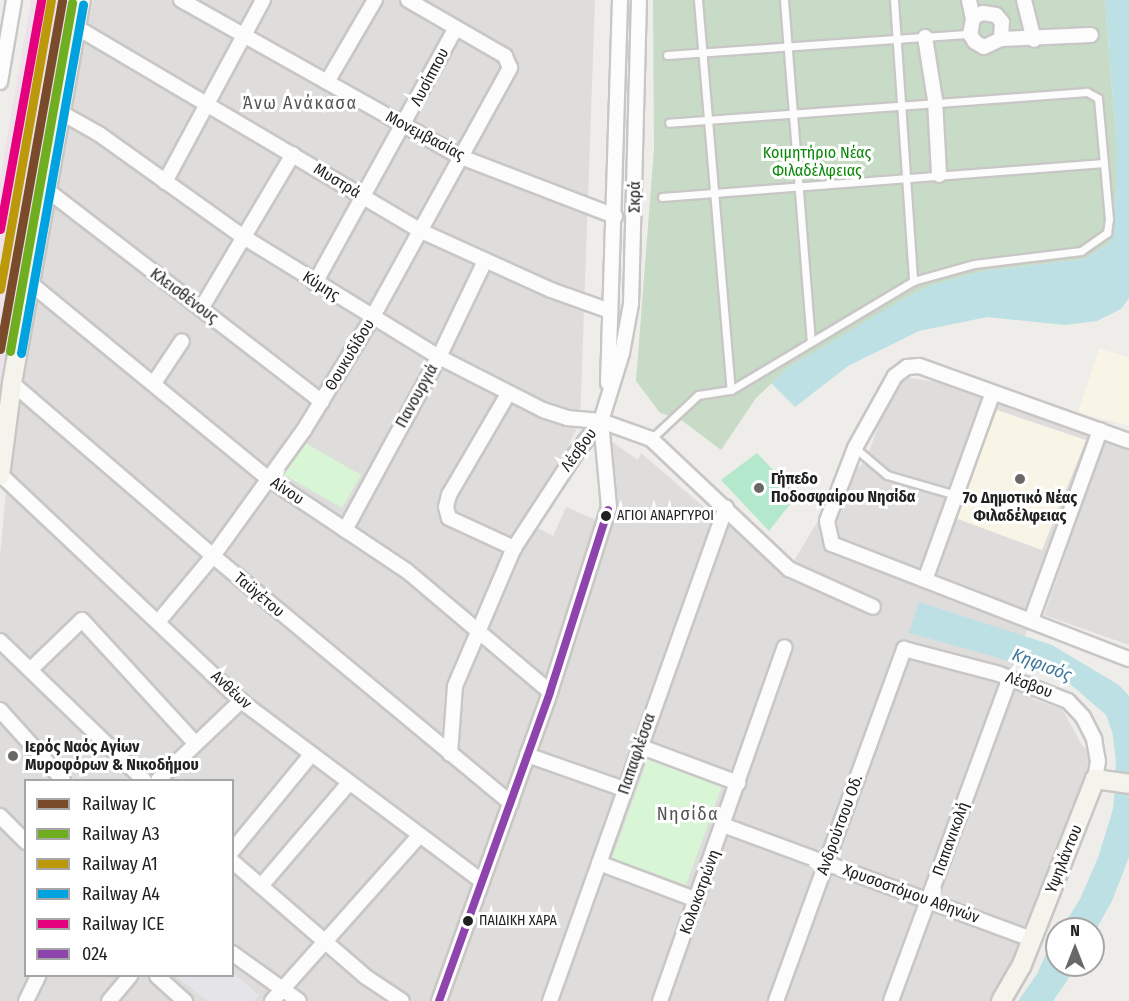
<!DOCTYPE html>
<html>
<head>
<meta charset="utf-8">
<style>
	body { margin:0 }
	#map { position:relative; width:1129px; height:1001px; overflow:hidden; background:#efedea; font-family:"Fira Sans Condensed",sans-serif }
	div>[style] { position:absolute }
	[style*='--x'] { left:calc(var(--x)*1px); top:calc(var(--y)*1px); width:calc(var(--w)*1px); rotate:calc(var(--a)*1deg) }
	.residential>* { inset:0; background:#dedddb }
	.industrial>* { inset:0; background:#ede2ea }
	.education>* { inset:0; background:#f8f5e6 }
	.cemetery>* { inset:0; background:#c7dbc6 }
	.park>* { inset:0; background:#d8f5d5 }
	.pitch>* { inset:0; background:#b4e8cc }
	.plaza>* { inset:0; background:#e4e4e9 }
	.water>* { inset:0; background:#bce0e4 }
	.river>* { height:26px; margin:-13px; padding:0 13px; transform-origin:13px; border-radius:13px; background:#bce0e4 }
	.roads { filter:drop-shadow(2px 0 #c8c7c6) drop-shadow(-2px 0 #c8c7c6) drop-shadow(0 2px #c8c7c6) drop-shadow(0 -2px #c8c7c6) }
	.lane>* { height:7px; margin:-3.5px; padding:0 3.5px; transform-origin:3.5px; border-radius:3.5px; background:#fdfcfc }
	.street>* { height:14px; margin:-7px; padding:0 7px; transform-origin:7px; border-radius:7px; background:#fdfcfc }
	.secondary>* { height:18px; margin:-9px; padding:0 9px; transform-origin:9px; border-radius:9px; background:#f5f4ec }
	.bus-1>* { height:8px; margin:-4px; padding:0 4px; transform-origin:4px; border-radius:4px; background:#8e44ad }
	.rail-1>* { height:9px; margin:-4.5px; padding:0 4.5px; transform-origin:4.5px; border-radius:4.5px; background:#7a4b2a }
	.rail-2>* { height:9px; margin:-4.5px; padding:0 4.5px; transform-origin:4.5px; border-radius:4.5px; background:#6fae20 }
	.rail-3>* { height:9px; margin:-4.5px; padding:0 4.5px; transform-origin:4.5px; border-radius:4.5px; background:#bc990a }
	.rail-4>* { height:9px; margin:-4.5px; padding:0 4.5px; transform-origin:4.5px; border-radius:4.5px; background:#00a3e0 }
	.rail-5>* { height:9px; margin:-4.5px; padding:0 4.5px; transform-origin:4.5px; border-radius:4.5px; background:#e5007d }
	.dots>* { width:16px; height:16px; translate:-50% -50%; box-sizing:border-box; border:3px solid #fff; border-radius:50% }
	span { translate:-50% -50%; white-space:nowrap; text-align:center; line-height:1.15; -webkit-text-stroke:6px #fff; paint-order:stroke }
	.bus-label { font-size:14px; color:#212121 }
	.left { translate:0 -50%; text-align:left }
	.street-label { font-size:16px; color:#212121 }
	.park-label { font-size:16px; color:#098707 }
	.poi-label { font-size:16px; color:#212121; font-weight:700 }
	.neighbourhood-label { font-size:18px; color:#545454; letter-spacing:1.5px }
	.water-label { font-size:18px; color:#40799e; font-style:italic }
	.legend { position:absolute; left:24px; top:779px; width:210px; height:198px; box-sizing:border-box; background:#fff; border:2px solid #a6a6a6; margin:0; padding:8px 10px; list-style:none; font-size:18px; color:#212121 }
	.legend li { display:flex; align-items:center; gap:12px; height:30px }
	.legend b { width:30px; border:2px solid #a6a6a6 }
	.north { position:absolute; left:1045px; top:917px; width:60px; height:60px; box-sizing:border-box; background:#fff; border:2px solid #a6a6a6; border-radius:50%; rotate:0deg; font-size:16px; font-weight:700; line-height:24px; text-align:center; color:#212121 }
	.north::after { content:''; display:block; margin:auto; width:21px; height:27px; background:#696867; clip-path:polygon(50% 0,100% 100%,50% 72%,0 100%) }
</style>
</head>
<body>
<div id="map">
	<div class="residential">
		<div style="clip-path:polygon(evenodd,93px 0,595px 0,580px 422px,529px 523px,553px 536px,566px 507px,603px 523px,608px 510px,611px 441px,638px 460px,641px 453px,712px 514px,789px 569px,842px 481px,866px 461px,895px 376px,969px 386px,1100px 430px,1010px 677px,1033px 699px,1062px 709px,1082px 745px,1098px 761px,1021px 967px,991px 1001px,0 1001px,0 556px,18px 364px,93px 0,26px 780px,232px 780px,232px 976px,26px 976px,26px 780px)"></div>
		<div style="clip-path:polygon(1105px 441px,1129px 449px,1129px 645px,1044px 615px)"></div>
	</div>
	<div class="industrial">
		<div style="clip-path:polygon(31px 0,73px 0,0 428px,0 178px)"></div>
	</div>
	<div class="education">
		<div style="clip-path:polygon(1099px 349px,1129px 357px,1129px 426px,1078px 412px)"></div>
		<div style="clip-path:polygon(997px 410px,1086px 440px,1042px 550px,955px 518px)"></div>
	</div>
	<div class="cemetery">
		<div style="clip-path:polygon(653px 0,1105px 0,1116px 139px,1116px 193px,1109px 244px,1084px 259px,984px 271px,932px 285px,789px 367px,756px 398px,721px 450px,680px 419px,660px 413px,636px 381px,654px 149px)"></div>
	</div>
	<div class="park">
		<div style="clip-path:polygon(300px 440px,361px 475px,342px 508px,281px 473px)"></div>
		<div style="clip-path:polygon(648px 759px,722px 786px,686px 885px,612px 858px)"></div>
	</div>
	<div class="pitch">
		<div style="clip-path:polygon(757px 453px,797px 495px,769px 531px,721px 480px)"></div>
	</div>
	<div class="plaza">
		<div style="clip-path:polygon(233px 973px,259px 995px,254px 1001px,207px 1001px,176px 976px)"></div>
	</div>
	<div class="water">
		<div style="clip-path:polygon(1105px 0,1129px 0,1129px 298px,1121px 309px,1097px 321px,1065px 325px,987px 317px,919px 331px,848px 366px,795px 407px,771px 383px,789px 367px,912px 294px,932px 285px,984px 271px,1084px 259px,1109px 244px,1116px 193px,1116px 139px)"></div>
		<div style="clip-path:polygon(919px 602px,1052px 645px,1119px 685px,1129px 696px,1129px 760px,1121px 757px,1106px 715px,1070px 684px,996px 657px,909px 633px)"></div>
		<div style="clip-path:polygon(1114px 806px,1129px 810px,1129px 857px,1112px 901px,1093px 935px,1093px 929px,1061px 929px,1080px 899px,1098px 858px)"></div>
		<div style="clip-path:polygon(1050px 945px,1057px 948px,1057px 965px,1076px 965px,1065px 984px,1053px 1001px,1018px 1001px,1037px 974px)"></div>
	</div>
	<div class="river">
		<div style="--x:1118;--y:842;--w:30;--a:-75"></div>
		<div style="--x:1126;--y:813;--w:52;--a:-86.7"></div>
		<div style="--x:1129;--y:761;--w:33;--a:-97"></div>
	</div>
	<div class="roads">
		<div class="lane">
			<div style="--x:698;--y:0;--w:391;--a:85.2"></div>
			<div style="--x:784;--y:0;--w:341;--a:85.5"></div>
			<div style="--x:894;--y:0;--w:282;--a:86.1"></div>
			<div style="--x:667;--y:55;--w:304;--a:-4"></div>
			<div style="--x:662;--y:197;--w:443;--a:-4.4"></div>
			<div style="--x:651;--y:439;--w:64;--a:-43.1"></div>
			<div style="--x:698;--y:395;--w:33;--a:-9"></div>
			<div style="--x:731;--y:390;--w:212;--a:-30.9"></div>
			<div style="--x:913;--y:281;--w:63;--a:-15.6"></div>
			<div style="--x:974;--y:264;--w:108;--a:-6.9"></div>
			<div style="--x:1081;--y:251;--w:32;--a:-35"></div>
			<div style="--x:1107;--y:233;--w:14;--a:-82"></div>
			<div style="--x:1109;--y:219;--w:121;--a:-95.2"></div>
			<div style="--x:1098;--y:98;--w:13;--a:-151"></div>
			<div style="--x:1087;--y:92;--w:419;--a:175.8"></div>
			<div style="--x:855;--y:448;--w:42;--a:40.2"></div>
			<div style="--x:887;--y:475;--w:72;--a:16.2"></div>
		</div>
		<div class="street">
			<div style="--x:181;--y:0;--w:321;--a:29.3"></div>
			<div style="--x:461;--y:157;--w:165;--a:21"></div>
			<div style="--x:969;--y:0;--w:19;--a:78"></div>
			<div style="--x:973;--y:19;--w:15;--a:101"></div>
			<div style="--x:970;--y:34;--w:9;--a:58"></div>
			<div style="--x:975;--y:42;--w:10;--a:29"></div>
			<div style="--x:984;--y:47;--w:19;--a:-25"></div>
			<div style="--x:1001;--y:39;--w:17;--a:-87"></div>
			<div style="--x:1002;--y:22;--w:9;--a:-131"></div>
			<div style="--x:996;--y:15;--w:13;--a:-171"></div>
			<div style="--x:983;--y:13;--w:11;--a:158"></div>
			<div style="--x:1024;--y:0;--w:41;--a:76"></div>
			<div style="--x:76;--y:27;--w:401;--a:30.6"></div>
			<div style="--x:421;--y:231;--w:143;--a:24.4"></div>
			<div style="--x:551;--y:290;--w:63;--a:19.6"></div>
			<div style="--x:925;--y:37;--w:64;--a:81"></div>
			<div style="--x:935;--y:100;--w:75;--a:86.9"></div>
			<div style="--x:1001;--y:39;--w:90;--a:-2.5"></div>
			<div style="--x:0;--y:82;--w:83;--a:-80.3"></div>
			<div style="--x:327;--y:82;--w:95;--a:-59.7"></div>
			<div style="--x:60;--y:112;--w:45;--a:29.4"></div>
			<div style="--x:99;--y:134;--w:176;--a:35.5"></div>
			<div style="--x:242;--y:236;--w:231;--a:31.6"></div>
			<div style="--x:439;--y:357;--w:117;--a:27"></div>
			<div style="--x:543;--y:410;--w:25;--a:18"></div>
			<div style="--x:567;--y:418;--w:34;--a:5"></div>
			<div style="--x:601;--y:421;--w:53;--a:19.8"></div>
			<div style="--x:651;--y:439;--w:190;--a:43.3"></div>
			<div style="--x:789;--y:569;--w:92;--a:24.3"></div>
			<div style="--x:165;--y:182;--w:207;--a:-61.7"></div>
			<div style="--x:47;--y:190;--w:347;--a:37.6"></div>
			<div style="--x:30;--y:283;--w:309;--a:39.4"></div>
			<div style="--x:269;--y:479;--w:166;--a:33.7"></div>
			<div style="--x:407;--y:571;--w:187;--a:40.2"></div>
			<div style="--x:315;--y:283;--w:291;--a:-61.1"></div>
			<div style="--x:201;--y:309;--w:180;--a:-59.3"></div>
			<div style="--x:12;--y:383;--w:265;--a:40.7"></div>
			<div style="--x:213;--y:556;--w:387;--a:39.7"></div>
			<div style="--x:154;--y:383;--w:50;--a:-56.3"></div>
			<div style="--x:608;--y:383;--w:383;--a:-88.2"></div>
			<div style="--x:508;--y:394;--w:117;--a:120.3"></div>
			<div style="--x:449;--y:495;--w:12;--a:104"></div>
			<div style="--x:446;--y:507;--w:11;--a:75"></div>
			<div style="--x:449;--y:518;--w:72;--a:24.8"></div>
			<div style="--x:1129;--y:441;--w:223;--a:-160.3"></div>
			<div style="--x:919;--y:366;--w:12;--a:175"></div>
			<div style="--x:907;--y:367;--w:15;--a:143"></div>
			<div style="--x:895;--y:376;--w:82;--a:119.1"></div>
			<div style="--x:855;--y:448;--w:78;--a:111"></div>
			<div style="--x:827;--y:521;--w:24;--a:78"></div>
			<div style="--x:832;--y:544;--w:318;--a:21.2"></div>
			<div style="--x:0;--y:474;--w:331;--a:43.3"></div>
			<div style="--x:241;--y:701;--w:301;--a:36.8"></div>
			<div style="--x:345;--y:530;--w:197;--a:-61.5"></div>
			<div style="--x:439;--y:357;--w:106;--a:-64.4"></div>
			<div style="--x:925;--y:580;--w:197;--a:-70.1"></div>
			<div style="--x:1031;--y:620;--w:202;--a:-70"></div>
			<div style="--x:158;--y:622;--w:86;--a:-50.2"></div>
			<div style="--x:213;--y:556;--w:155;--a:-54.2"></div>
			<div style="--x:304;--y:430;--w:131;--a:-58.7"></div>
			<div style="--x:372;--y:318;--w:286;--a:-61.1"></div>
			<div style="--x:510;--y:68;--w:13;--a:-113"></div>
			<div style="--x:505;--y:56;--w:112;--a:-150"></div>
			<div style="--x:0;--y:641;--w:200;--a:44"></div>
			<div style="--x:30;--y:670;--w:72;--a:-43.9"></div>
			<div style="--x:82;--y:620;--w:168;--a:47.4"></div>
			<div style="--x:0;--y:710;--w:94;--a:48"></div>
			<div style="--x:639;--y:746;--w:106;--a:20.5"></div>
			<div style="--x:450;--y:754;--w:68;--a:-85.8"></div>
			<div style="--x:455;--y:686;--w:150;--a:-66.9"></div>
			<div style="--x:514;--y:548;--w:113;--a:-56.9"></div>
			<div style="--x:576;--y:453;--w:41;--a:-52"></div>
			<div style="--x:527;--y:755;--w:103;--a:19.3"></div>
			<div style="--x:158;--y:780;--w:115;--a:-43.6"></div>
			<div style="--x:0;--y:816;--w:37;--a:45"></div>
			<div style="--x:723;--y:825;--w:329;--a:20.3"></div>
			<div style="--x:232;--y:851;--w:123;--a:-50.6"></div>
			<div style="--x:232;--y:861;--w:177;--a:40.9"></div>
			<div style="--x:366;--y:977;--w:43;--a:33.7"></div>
			<div style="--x:599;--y:863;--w:105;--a:20.7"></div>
			<div style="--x:261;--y:886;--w:134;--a:-49.5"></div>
			<div style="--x:232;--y:953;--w:82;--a:35.6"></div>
			<div style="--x:157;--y:976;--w:38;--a:42"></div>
			<div style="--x:26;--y:1001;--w:28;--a:-64"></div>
			<div style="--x:109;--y:1001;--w:33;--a:-50"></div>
			<div style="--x:272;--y:1001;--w:222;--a:-48.3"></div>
			<div style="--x:439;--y:1001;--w:328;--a:-70.2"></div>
			<div style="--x:550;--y:692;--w:194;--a:-72.3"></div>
			<div style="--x:609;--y:507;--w:86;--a:-95.3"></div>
			<div style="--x:601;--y:421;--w:71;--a:-72.8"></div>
			<div style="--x:622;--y:353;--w:50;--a:-79.6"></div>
			<div style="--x:631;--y:304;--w:304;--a:-88.5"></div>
			<div style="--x:550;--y:1001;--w:524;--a:-70.39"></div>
			<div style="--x:660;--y:1001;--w:375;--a:-70.6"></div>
			<div style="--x:776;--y:1001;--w:375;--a:-70"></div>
			<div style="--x:904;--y:649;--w:98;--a:14.7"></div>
			<div style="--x:999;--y:674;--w:74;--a:21.4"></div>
			<div style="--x:1068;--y:701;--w:22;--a:47"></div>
			<div style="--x:1083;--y:717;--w:25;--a:63"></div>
			<div style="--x:1094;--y:739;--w:22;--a:80"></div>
			<div style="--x:1098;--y:761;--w:18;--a:99"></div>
			<div style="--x:891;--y:1001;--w:344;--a:-69.8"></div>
		</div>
		<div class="secondary">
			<div style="--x:0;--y:476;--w:94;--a:-82.6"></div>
			<div style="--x:12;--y:383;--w:389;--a:-79.8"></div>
			<div style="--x:1001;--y:1001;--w:39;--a:-60"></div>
			<div style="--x:1021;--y:967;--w:202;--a:-68.5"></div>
			<div style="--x:1095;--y:779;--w:34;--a:8"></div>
		</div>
	</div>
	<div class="bus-1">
		<div style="--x:439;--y:1001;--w:328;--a:-70.2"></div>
		<div style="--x:550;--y:692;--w:191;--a:-72.3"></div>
	</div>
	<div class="rail-1">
		<div style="--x:0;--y:349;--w:354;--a:-79.9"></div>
	</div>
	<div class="rail-2">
		<div style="--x:10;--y:351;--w:354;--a:-79.9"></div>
	</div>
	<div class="rail-3">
		<div style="--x:0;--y:289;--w:293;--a:-80"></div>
	</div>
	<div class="rail-4">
		<div style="--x:21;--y:353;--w:354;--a:-79.9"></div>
	</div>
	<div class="rail-5">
		<div style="--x:0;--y:229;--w:233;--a:-79.8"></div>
	</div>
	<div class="dots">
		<div style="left:1020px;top:479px;background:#696867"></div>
		<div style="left:759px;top:488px;background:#696867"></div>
		<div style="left:606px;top:516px;background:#212121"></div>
		<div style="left:13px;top:756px;background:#696867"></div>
		<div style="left:468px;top:921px;background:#212121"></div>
	</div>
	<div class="bus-label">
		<span class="left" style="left:617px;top:516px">ΑΓΙΟΙ ΑΝΑΡΓΥΡΟΙ</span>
		<span class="left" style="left:479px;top:921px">ΠΑΙΔΙΚΗ ΧΑΡΑ</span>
	</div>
	<div class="street-label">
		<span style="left:430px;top:77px;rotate:-62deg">Λυσίππου</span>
		<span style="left:425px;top:136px;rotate:28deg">Μονεμβασίας</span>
		<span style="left:337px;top:181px;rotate:31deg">Μυστρά</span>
		<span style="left:635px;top:197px;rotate:-89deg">Σκρά</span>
		<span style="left:321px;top:286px;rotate:32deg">Κύμης</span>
		<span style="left:184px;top:296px;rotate:37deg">Κλεισθένους</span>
		<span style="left:350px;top:355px;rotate:-59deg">Θουκυδίδου</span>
		<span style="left:417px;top:396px;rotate:-61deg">Πανουργιά</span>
		<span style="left:579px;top:450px;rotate:-54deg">Λέσβου</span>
		<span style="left:287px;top:491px;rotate:34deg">Αίνου</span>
		<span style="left:259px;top:595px;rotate:40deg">Ταϋγέτου</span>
		<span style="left:1029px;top:685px;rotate:20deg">Λέσβου</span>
		<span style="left:231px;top:690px;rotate:42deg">Ανθέων</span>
		<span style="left:637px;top:754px;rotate:-71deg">Παπαφλέσσα</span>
		<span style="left:840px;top:825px;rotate:-70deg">Ανδρούτσου Οδ.</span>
		<span style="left:951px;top:839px;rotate:-70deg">Παπανικολή</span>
		<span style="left:1064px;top:859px;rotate:-68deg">Υψηλάντου</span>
		<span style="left:700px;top:892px;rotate:-70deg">Κολοκοτρώνη</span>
		<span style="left:911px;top:894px;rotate:20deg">Χρυσοστόμου Αθηνών</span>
	</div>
	<div class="park-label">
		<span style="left:817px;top:162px">Κοιμητήριο Νέας<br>Φιλαδέλφειας</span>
	</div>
	<div class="poi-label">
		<span class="left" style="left:771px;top:488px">Γήπεδο<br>Ποδοσφαίρου Νησίδα</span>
		<span style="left:1020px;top:507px">7ο Δημοτικό Νέας<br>Φιλαδέλφειας</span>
		<span class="left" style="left:25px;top:756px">Ιερός Ναός Αγίων<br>Μυροφόρων &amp; Νικοδήμου</span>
	</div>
	<div class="neighbourhood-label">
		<span style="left:300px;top:103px">Άνω Ανάκασα</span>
		<span style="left:688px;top:814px">Νησίδα</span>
	</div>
	<div class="water-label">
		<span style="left:1042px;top:665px;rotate:21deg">Κηφισός</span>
	</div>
	<ul class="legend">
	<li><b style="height:8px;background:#7a4b2a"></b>Railway IC</li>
	<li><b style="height:8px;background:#6fae20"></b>Railway A3</li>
	<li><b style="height:8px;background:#bc990a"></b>Railway A1</li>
	<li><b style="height:8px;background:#00a3e0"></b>Railway A4</li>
	<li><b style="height:8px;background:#e5007d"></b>Railway ICE</li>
	<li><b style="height:8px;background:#8e44ad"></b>024</li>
	</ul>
	<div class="north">N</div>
</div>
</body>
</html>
